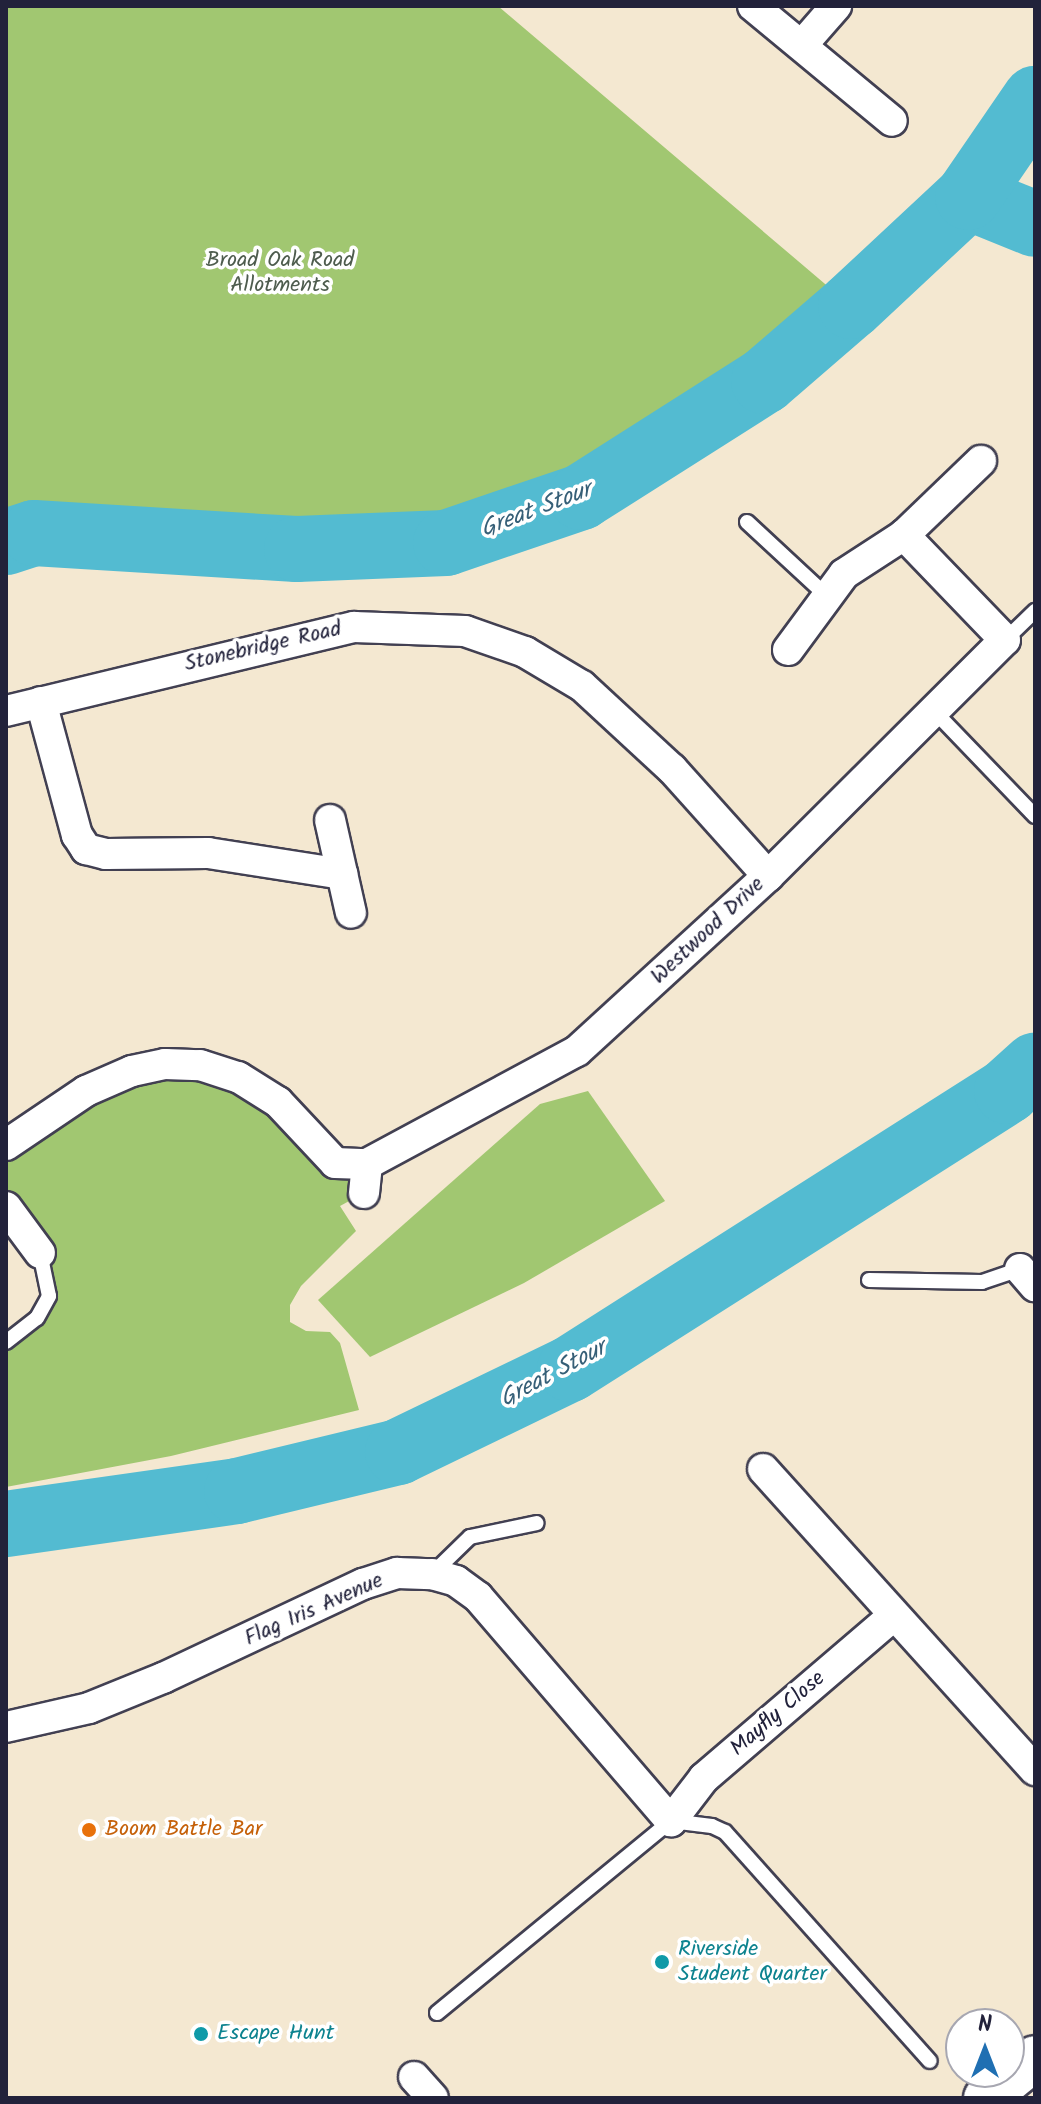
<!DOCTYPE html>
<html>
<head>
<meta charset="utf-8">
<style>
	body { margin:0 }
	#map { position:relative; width:1041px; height:2104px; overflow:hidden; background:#f4e8d1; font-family:Kalam,sans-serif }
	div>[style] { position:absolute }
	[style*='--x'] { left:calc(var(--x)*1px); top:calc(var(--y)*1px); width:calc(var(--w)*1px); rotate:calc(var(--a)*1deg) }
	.green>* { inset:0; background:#a1c771 }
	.river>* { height:66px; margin:-33px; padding:0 33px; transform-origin:33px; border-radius:33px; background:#53bbd1 }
	.roads { filter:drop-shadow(2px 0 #424052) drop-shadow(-2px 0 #424052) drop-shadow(0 2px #424052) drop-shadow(0 -2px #424052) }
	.lane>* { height:14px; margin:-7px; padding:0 7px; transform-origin:7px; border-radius:7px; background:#fff }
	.street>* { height:30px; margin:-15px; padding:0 15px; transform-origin:15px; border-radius:15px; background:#fff }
	.highway>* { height:44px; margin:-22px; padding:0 22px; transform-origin:22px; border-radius:22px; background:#fff }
	.dots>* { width:22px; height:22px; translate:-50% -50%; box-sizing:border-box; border:4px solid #fff; border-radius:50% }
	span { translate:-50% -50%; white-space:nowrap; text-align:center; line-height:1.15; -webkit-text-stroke:7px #fff; paint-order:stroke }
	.park-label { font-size:22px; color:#4e5c4e }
	.street-label { font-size:22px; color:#22223b }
	.food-label { font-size:22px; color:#c56008 }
	.left { translate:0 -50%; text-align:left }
	.culture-label { font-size:22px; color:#0d838f }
	.water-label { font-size:24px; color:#365f77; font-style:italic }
	.frame { position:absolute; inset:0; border:8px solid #22223b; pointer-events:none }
	.north { position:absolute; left:945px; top:2008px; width:80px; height:80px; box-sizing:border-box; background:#fff; border:2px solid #a7a7b1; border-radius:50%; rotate:0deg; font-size:22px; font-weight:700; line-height:32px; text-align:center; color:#22223b }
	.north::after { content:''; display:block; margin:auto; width:28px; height:36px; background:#1f6fb2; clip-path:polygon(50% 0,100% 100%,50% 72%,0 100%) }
</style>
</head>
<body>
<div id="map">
	<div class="green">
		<div style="clip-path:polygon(6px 6px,498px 6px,838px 295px,749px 376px,683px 423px,576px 484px,443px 533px,295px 541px,32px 527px,6px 532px)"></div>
		<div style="clip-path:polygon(200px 1065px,310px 1141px,367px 1164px,364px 1193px,340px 1206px,356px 1231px,301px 1286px,290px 1305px,290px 1322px,306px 1331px,330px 1332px,340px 1343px,359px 1410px,171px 1456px,6px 1487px,6px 1342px,49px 1296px,46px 1265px,6px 1207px,6px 1145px,86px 1091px)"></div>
		<div style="clip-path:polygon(588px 1091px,665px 1201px,524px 1283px,370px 1357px,318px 1300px,540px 1104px)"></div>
	</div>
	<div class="river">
		<div style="--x:968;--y:197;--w:72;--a:21.9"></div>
		<div style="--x:6;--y:542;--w:29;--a:-18"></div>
		<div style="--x:34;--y:533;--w:263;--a:3.5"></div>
		<div style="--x:297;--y:549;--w:149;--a:-2.3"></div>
		<div style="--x:446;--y:543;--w:143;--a:-18.8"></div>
		<div style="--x:581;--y:497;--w:217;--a:-32.4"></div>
		<div style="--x:764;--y:381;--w:115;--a:-40.8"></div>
		<div style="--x:851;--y:306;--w:160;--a:-43"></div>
		<div style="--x:968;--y:197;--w:119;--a:-55.6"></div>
		<div style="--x:6;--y:1524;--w:233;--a:-8.1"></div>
		<div style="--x:237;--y:1491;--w:166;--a:-13.6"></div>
		<div style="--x:398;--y:1452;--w:191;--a:-25.8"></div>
		<div style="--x:570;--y:1369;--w:518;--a:-32.46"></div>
		<div style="--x:1007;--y:1091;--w:38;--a:-42"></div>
	</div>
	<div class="roads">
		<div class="lane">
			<div style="--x:747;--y:522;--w:109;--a:42.8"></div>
			<div style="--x:1005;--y:640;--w:42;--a:-44"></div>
			<div style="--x:936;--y:713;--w:143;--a:46.1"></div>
			<div style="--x:869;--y:1280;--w:113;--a:1"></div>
			<div style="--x:982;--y:1282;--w:40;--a:-18.9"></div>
			<div style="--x:6;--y:1342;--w:39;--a:-38"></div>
			<div style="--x:37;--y:1318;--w:25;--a:-61"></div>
			<div style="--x:49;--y:1296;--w:44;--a:-101.8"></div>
			<div style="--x:432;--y:1574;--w:53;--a:-44.2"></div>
			<div style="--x:470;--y:1537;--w:68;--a:-11.8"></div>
			<div style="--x:437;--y:2013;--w:303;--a:-39.4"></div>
			<div style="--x:671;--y:1821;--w:41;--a:7"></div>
			<div style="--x:712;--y:1826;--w:14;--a:25"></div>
			<div style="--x:725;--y:1832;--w:307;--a:48.2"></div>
		</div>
		<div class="street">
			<div style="--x:753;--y:6;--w:180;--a:39.6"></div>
			<div style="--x:802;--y:45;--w:52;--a:-48.9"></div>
			<div style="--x:788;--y:650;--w:94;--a:-53.6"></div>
			<div style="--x:844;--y:574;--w:72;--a:-33"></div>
			<div style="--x:904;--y:535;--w:107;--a:-43.9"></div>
			<div style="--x:41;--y:702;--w:138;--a:74.9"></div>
			<div style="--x:77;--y:835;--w:17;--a:57"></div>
			<div style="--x:86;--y:849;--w:21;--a:14"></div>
			<div style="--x:106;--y:854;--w:102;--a:-0.6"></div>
			<div style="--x:208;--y:853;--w:136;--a:8.9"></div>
			<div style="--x:6;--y:711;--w:358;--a:-13.6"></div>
			<div style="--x:354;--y:627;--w:111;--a:2.1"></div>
			<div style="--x:465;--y:631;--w:64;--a:19.3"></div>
			<div style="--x:525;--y:652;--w:66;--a:30.8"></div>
			<div style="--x:582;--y:686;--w:122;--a:42.7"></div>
			<div style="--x:672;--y:769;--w:144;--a:48.1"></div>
			<div style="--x:330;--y:820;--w:95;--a:77.3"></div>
			<div style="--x:6;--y:1145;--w:97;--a:-34"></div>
			<div style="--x:86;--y:1091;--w:50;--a:-23.5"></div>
			<div style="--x:132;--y:1071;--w:34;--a:-12"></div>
			<div style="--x:165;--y:1064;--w:35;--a:2"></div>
			<div style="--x:200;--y:1065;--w:40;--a:18"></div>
			<div style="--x:238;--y:1077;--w:47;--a:32"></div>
			<div style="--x:278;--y:1102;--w:83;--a:46.9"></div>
			<div style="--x:335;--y:1163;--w:32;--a:2"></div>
			<div style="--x:367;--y:1164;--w:238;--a:-28.3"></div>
			<div style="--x:577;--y:1051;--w:259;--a:-42.5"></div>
			<div style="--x:768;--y:876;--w:334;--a:-44.9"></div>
			<div style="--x:1005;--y:640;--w:146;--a:-133.9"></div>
			<div style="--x:364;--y:1193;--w:29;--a:-84"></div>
			<div style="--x:6;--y:1207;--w:57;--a:53.5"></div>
			<div style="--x:1020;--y:1269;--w:23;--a:49"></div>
			<div style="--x:763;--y:1469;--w:406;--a:47.9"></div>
			<div style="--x:6;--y:1727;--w:85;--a:-12.9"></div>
			<div style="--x:89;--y:1708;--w:80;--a:-22.1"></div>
			<div style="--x:163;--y:1678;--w:221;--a:-25.2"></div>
			<div style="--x:363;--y:1584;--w:36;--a:-18"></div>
			<div style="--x:397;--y:1573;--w:35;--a:2"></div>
			<div style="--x:432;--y:1574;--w:25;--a:16"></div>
			<div style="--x:456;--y:1581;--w:27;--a:36"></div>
			<div style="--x:478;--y:1597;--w:296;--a:49.3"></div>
			<div style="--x:671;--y:1821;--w:54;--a:-52.5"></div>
			<div style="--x:704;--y:1778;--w:250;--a:-40.6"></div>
			<div style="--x:414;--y:2077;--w:28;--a:48"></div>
		</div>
		<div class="highway">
			<div style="--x:986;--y:2098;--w:63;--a:-39.2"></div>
		</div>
	</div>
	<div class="dots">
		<div style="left:89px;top:1830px;background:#e8710a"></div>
		<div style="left:662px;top:1962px;background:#0f9aa8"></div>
		<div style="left:201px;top:2034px;background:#0f9aa8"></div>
	</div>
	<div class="park-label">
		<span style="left:280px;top:273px">Broad Oak Road<br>Allotments</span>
	</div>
	<div class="street-label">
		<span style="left:263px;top:647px;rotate:-13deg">Stonebridge Road</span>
		<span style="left:708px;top:931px;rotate:-43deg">Westwood Drive</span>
		<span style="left:314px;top:1610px;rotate:-24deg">Flag Iris Avenue</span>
		<span style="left:778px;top:1714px;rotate:-41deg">Mayfly Close</span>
	</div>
	<div class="food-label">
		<span class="left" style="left:105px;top:1830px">Boom Battle Bar</span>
	</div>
	<div class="culture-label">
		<span class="left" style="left:678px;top:1962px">Riverside<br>Student Quarter</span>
		<span class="left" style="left:217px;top:2034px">Escape Hunt</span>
	</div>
	<div class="water-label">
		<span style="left:536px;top:510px;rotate:-21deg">Great Stour</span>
		<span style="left:553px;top:1374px;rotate:-28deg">Great Stour</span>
	</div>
	<div class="frame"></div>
	<div class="north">N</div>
</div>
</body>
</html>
